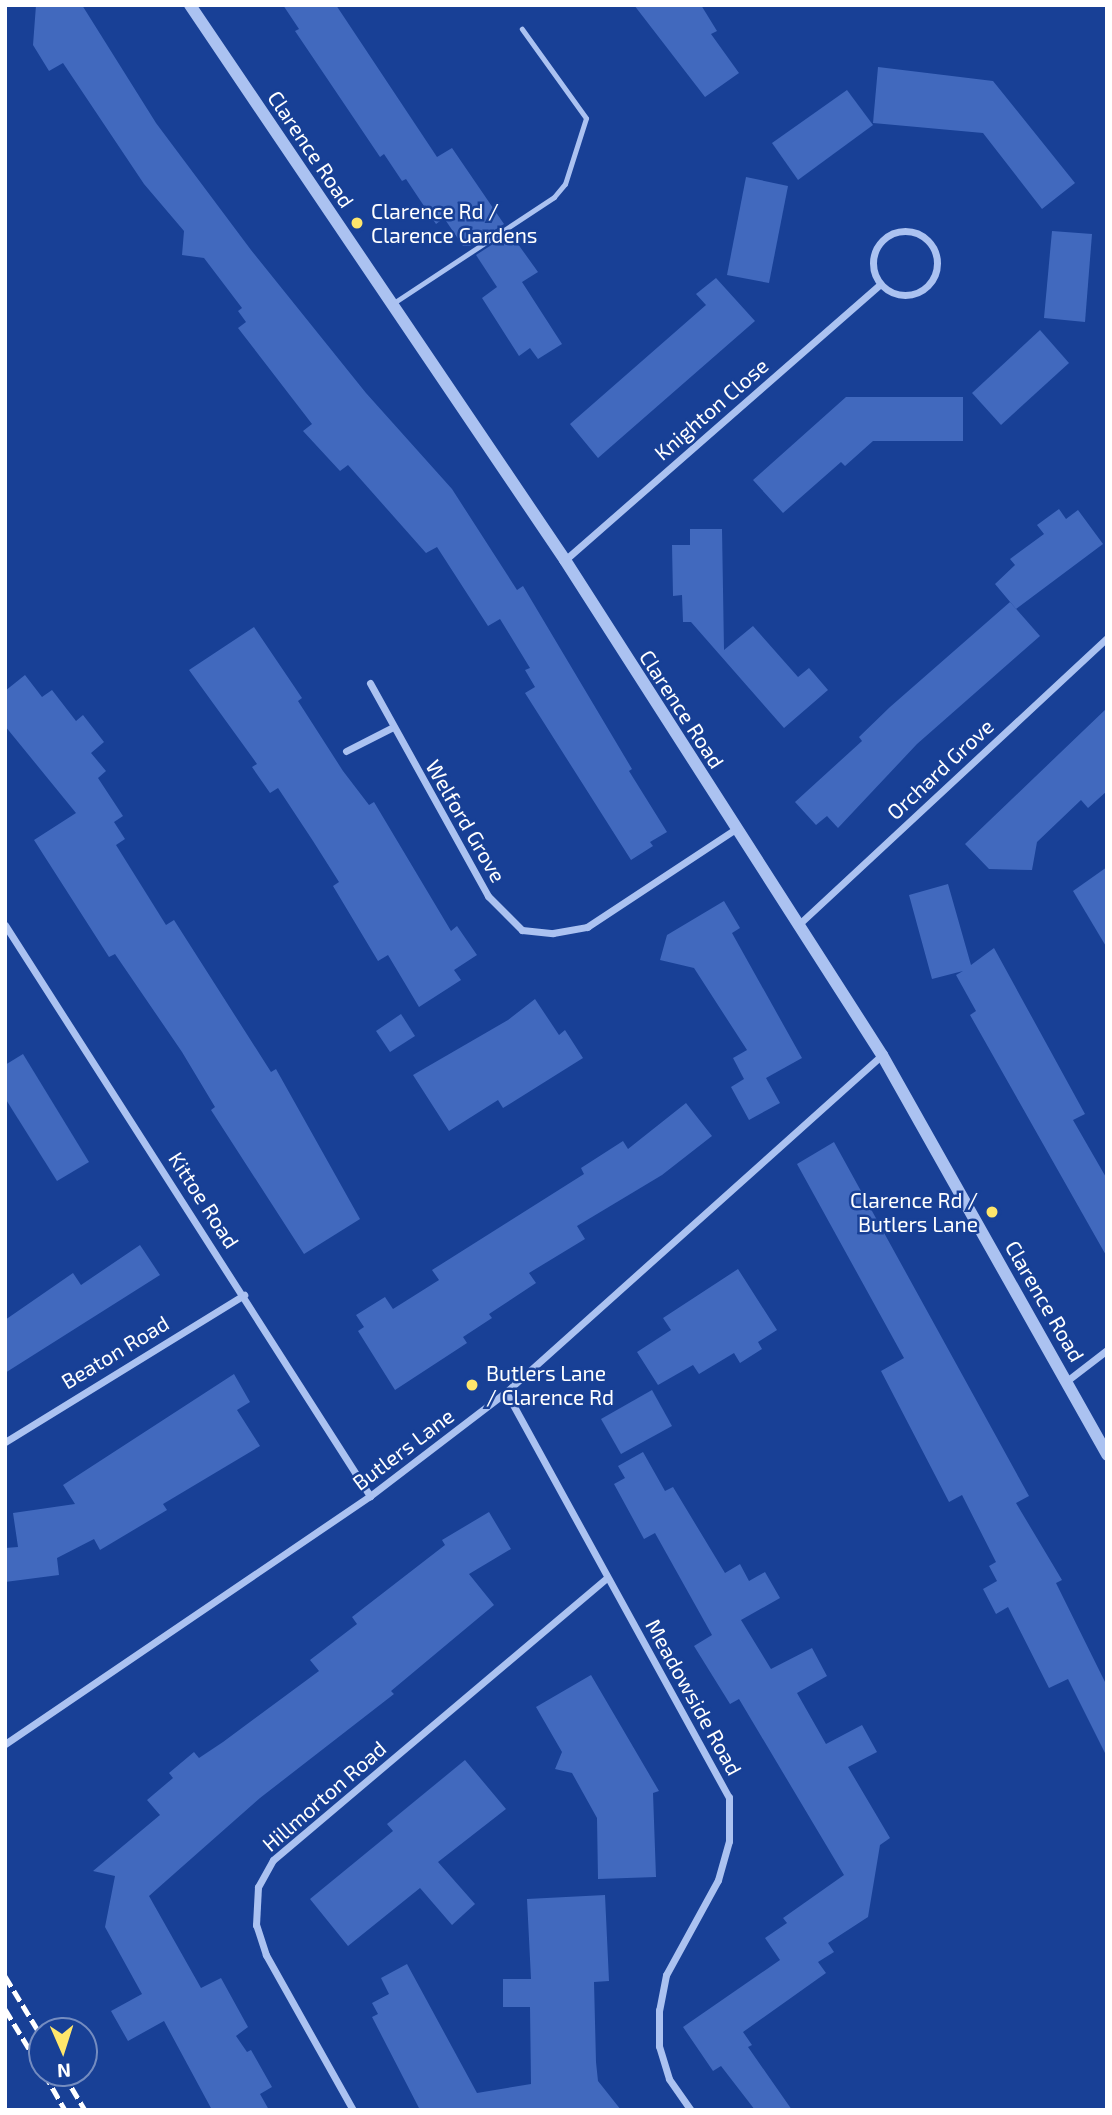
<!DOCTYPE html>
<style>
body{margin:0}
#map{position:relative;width:1112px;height:2115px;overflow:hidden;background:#184096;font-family:"Exo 2",sans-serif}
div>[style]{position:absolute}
.building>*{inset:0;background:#4169be}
.service>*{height:5px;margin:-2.5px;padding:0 2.5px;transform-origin:2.5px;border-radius:2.5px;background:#abc2f1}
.minor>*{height:7px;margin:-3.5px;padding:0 3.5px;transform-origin:3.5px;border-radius:3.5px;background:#abc2f1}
.minor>.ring{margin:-3.5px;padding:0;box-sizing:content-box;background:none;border:7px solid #abc2f1;border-radius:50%}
.tertiary>*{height:12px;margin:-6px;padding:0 6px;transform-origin:6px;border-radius:6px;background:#abc2f1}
.rail>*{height:5px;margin-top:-2.5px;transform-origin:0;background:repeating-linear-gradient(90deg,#fff 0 12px,transparent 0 17px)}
.dots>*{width:19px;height:19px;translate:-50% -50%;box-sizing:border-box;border:4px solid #184096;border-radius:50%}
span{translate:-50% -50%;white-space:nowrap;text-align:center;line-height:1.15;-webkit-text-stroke:5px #184096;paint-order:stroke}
.street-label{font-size:21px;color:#fff}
.poi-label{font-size:21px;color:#fff}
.left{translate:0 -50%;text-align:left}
.right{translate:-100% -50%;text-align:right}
.frame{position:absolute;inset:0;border:7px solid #fff;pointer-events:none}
.north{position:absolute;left:28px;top:2017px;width:70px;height:70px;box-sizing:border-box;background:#184096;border:2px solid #748cc0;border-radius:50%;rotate:177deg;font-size:19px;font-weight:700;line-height:28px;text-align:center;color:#fff}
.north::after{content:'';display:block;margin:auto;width:24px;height:32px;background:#ffe66b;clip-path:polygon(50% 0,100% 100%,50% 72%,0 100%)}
</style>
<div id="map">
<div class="building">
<i style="clip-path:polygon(36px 5px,82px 5px,156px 123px,251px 250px,366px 393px,452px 489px,517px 590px,523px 586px,632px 769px,629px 771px,667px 832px,650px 842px,653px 846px,631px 860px,525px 693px,535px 687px,525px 670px,530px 668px,500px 619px,488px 626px,437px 547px,426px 553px,348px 465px,340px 471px,303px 431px,312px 424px,238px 328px,246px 322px,238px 311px,242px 308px,204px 258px,182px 255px,184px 231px,144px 184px,63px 63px,49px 71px,33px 45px)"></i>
<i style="clip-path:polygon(283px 5px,336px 5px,437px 157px,452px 148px,504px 224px,470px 246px,463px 246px,444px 218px,436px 224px,406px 179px,402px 181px,384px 154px,380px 157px,295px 31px,299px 29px)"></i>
<i style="clip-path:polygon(634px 5px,701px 5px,717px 31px,711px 34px,739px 73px,705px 97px)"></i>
<i style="clip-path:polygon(878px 67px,993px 81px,1075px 183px,1042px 209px,983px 133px,873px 123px)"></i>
<i style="clip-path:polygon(847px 90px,873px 125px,798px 180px,772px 143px)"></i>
<i style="clip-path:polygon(746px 177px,788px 186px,769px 283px,727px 275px)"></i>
<i style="clip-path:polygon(1052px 231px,1092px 234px,1085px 322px,1044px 318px)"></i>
<i style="clip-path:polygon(510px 233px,538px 272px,522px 282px,562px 344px,538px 359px,530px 348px,519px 356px,482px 298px,497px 287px,476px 255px)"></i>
<i style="clip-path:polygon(716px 278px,755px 321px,598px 458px,570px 424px,706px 305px,696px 294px)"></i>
<i style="clip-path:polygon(1040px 330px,1069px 363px,1001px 425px,972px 393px)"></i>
<i style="clip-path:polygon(846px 397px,963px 397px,963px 441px,873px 441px,845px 466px,841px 462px,783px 513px,753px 480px)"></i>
<i style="clip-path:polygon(1059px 509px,1066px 519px,1078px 510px,1103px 544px,1016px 609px,995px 584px,1015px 565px,1010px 559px,1044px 534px,1037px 525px)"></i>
<i style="clip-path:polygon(690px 529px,722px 529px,724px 650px,753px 626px,798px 677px,809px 668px,828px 690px,784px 728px,691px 622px,683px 622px,682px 595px,673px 596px,672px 545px,690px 545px)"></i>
<i style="clip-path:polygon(1010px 602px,1040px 636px,917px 744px,838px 828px,827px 816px,816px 825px,795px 802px,862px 741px,859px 737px,890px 707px)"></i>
<i style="clip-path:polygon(254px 627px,302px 698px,298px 701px,343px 771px,369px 805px,374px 802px,451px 931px,457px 926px,477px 955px,454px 970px,461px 980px,419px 1007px,388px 955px,378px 961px,333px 886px,339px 882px,313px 841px,278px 788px,270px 793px,252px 767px,257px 764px,189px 670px)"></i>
<i style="clip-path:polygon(25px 675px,42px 697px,52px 690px,76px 721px,83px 715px,104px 742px,91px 753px,106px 771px,98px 778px,123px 816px,114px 822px,125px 839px,116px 845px,166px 925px,174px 920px,271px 1072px,276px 1069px,360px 1219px,304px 1254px,211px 1110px,215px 1107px,182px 1052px,115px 954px,109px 957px,34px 840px,76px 813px,5px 726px,5px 691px)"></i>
<i style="clip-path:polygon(1107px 708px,1107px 791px,1088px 808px,1081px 800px,1037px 842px,1032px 870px,989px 869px,965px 844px)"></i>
<i style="clip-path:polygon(1107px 867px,1107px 948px,1073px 891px)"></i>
<i style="clip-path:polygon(948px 884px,971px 965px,994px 948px,1085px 1114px,1073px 1120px,1107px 1179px,1107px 1257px,970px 1015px,976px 1011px,956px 975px,963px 971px,932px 979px,909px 895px)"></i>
<i style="clip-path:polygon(724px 901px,740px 928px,732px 933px,802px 1058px,766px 1078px,780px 1103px,749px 1120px,731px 1087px,744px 1079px,733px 1058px,747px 1050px,694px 968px,660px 960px,667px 935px)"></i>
<i style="clip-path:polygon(535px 999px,559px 1035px,565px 1030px,583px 1058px,503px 1108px,498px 1100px,449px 1131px,413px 1075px,508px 1020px)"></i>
<i style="clip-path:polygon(401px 1014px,415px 1036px,390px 1052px,376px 1031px)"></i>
<i style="clip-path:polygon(23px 1054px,89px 1162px,57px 1181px,5px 1098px,5px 1065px)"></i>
<i style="clip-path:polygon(686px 1103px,712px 1136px,662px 1175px,577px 1226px,585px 1239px,529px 1273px,536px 1283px,489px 1314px,492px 1318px,463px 1337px,467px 1343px,395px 1390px,358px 1331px,364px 1327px,356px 1315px,385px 1297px,393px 1309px,439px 1280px,432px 1270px,584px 1174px,581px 1168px,623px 1141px,628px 1149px)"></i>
<i style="clip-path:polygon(834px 1142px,1029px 1496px,1016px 1503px,1062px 1580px,1056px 1583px,1107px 1686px,1107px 1757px,1068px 1679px,1049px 1688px,1008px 1607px,996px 1614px,983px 1589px,997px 1581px,989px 1566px,996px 1562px,962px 1495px,949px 1502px,881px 1371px,904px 1358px,797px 1164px)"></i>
<i style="clip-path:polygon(140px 1245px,160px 1275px,5px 1373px,5px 1320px,73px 1273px,81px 1285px)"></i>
<i style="clip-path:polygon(738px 1269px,777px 1330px,758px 1342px,762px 1349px,740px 1363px,734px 1353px,699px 1374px,693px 1365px,658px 1385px,637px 1352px,671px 1330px,663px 1318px)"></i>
<i style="clip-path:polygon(234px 1374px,250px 1402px,237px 1410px,260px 1446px,163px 1504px,167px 1510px,100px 1550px,94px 1539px,57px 1558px,59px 1575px,5px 1582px,5px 1548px,18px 1547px,13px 1513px,75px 1504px,63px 1485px)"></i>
<i style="clip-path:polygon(652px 1390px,672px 1426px,621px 1454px,601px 1419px)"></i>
<i style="clip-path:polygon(643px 1452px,665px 1491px,673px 1487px,725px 1573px,740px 1564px,749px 1581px,765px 1572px,780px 1598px,741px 1620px,771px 1669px,812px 1648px,827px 1676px,797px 1693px,826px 1744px,862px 1725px,877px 1752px,848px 1767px,890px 1838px,880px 1845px,868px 1917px,828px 1943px,834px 1952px,818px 1962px,826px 1973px,743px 2032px,752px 2045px,748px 2047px,792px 2110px,755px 2110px,721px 2066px,713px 2071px,683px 2027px,780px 1960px,765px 1938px,787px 1923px,783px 1918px,844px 1875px,739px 1699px,730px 1704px,694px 1646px,712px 1635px,655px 1533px,644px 1539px,614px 1484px,625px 1478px,618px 1466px)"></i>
<i style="clip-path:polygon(489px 1512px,511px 1549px,469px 1574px,494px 1605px,391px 1691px,394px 1694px,260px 1798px,149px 1896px,201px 1988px,221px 1978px,248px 2027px,236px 2036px,247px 2052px,251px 2050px,272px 2087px,260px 2094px,269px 2110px,212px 2110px,164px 2021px,128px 2041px,111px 2011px,142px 1994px,105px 1927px,115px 1876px,93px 1871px,160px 1815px,147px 1800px,173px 1778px,169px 1773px,194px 1752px,199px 1758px,223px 1742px,319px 1671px,310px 1660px,357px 1624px,352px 1617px,445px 1545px,442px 1540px)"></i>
<i style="clip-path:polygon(591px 1675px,659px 1791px,653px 1793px,656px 1877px,598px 1879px,597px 1818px,572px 1773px,555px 1769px,562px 1752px,536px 1707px)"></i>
<i style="clip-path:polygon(465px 1760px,506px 1809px,438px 1862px,475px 1904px,452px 1925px,420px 1888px,348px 1946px,310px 1899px,393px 1831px,387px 1824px)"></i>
<i style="clip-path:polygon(605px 1895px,609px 1981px,594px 1982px,596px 2062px,598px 2081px,621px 2110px,420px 2110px,372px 2017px,378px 2014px,372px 2003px,389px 1994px,381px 1978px,407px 1964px,477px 2093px,531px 2084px,530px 2007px,503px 2007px,503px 1979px,531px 1979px,527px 1899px)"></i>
</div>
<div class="service">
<i style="left:392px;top:304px;width:194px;rotate:-33.4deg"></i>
<i style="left:554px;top:197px;width:17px;rotate:-50deg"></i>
<i style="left:565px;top:184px;width:69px;rotate:-72.3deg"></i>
<i style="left:586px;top:118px;width:110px;rotate:-125.7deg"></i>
</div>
<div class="minor">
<i class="ring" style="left:873px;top:231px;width:57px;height:57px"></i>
<i style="left:565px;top:560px;width:419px;rotate:-41.2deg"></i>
<i style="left:370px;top:683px;width:244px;rotate:61deg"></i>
<i style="left:488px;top:896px;width:48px;rotate:45deg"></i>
<i style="left:522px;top:930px;width:31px;rotate:6deg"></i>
<i style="left:553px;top:933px;width:35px;rotate:-10deg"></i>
<i style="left:587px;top:927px;width:180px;rotate:-33.4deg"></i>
<i style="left:346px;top:751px;width:51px;rotate:-27.1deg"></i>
<i style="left:5px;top:925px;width:678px;rotate:57.41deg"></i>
<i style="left:797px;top:926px;width:423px;rotate:-42.9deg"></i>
<i style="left:1068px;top:1380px;width:49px;rotate:-37.6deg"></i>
<i style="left:506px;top:1392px;width:462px;rotate:61.2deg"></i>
<i style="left:729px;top:1797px;width:44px;rotate:90deg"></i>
<i style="left:729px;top:1841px;width:41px;rotate:105.8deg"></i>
<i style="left:718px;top:1880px;width:108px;rotate:118.7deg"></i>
<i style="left:666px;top:1975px;width:36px;rotate:101deg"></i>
<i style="left:659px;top:2010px;width:36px;rotate:90deg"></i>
<i style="left:659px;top:2046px;width:34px;rotate:73deg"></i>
<i style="left:669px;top:2079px;width:38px;rotate:55deg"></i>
<i style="left:5px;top:1442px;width:281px;rotate:-31.6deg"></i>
<i style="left:5px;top:1744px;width:441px;rotate:-34.2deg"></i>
<i style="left:370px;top:1496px;width:171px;rotate:-37.4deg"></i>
<i style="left:506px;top:1392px;width:505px;rotate:-41.87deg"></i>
<i style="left:353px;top:2110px;width:178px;rotate:-119.3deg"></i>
<i style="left:266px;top:1955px;width:32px;rotate:-108deg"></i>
<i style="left:256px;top:1925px;width:38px;rotate:-87deg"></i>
<i style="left:258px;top:1887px;width:31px;rotate:-61deg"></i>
<i style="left:273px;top:1860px;width:437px;rotate:-40.2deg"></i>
</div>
<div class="tertiary">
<i style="left:190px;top:5px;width:670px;rotate:55.95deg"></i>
<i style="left:565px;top:560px;width:588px;rotate:57.36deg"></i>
<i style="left:882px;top:1055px;width:459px;rotate:60.6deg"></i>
</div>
<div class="rail">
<i style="left:5px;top:1976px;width:71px;rotate:58.8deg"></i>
<i style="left:5px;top:2009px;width:71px;rotate:58.8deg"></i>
<i style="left:44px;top:2073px;width:43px;rotate:60.4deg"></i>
<i style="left:63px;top:2073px;width:43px;rotate:59.3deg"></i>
</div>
<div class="dots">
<i style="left:357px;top:223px;background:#ffe66b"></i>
<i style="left:992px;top:1212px;background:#ffe66b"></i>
<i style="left:472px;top:1385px;background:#ffe66b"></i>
</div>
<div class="street-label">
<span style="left:311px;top:149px;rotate:56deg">Clarence Road</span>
<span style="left:711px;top:409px;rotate:-41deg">Knighton Close</span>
<span style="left:682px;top:709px;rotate:57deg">Clarence Road</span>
<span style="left:940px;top:769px;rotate:-43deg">Orchard Grove</span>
<span style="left:466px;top:821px;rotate:60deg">Welford Grove</span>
<span style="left:204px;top:1200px;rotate:57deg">Kittoe Road</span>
<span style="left:1045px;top:1301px;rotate:60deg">Clarence Road</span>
<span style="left:115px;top:1352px;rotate:-31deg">Beaton Road</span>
<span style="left:403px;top:1449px;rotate:-37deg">Butlers Lane</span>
<span style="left:694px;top:1697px;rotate:61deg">Meadowside Road</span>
<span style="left:324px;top:1796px;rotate:-41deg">Hillmorton Road</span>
</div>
<div class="poi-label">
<span class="left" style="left:371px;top:223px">Clarence Rd /<br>Clarence Gardens</span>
<span class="right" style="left:978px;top:1212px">Clarence Rd /<br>Butlers Lane</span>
<span class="left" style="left:486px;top:1385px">Butlers Lane<br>/ Clarence Rd</span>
</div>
<div class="frame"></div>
<div class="north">N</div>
</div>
